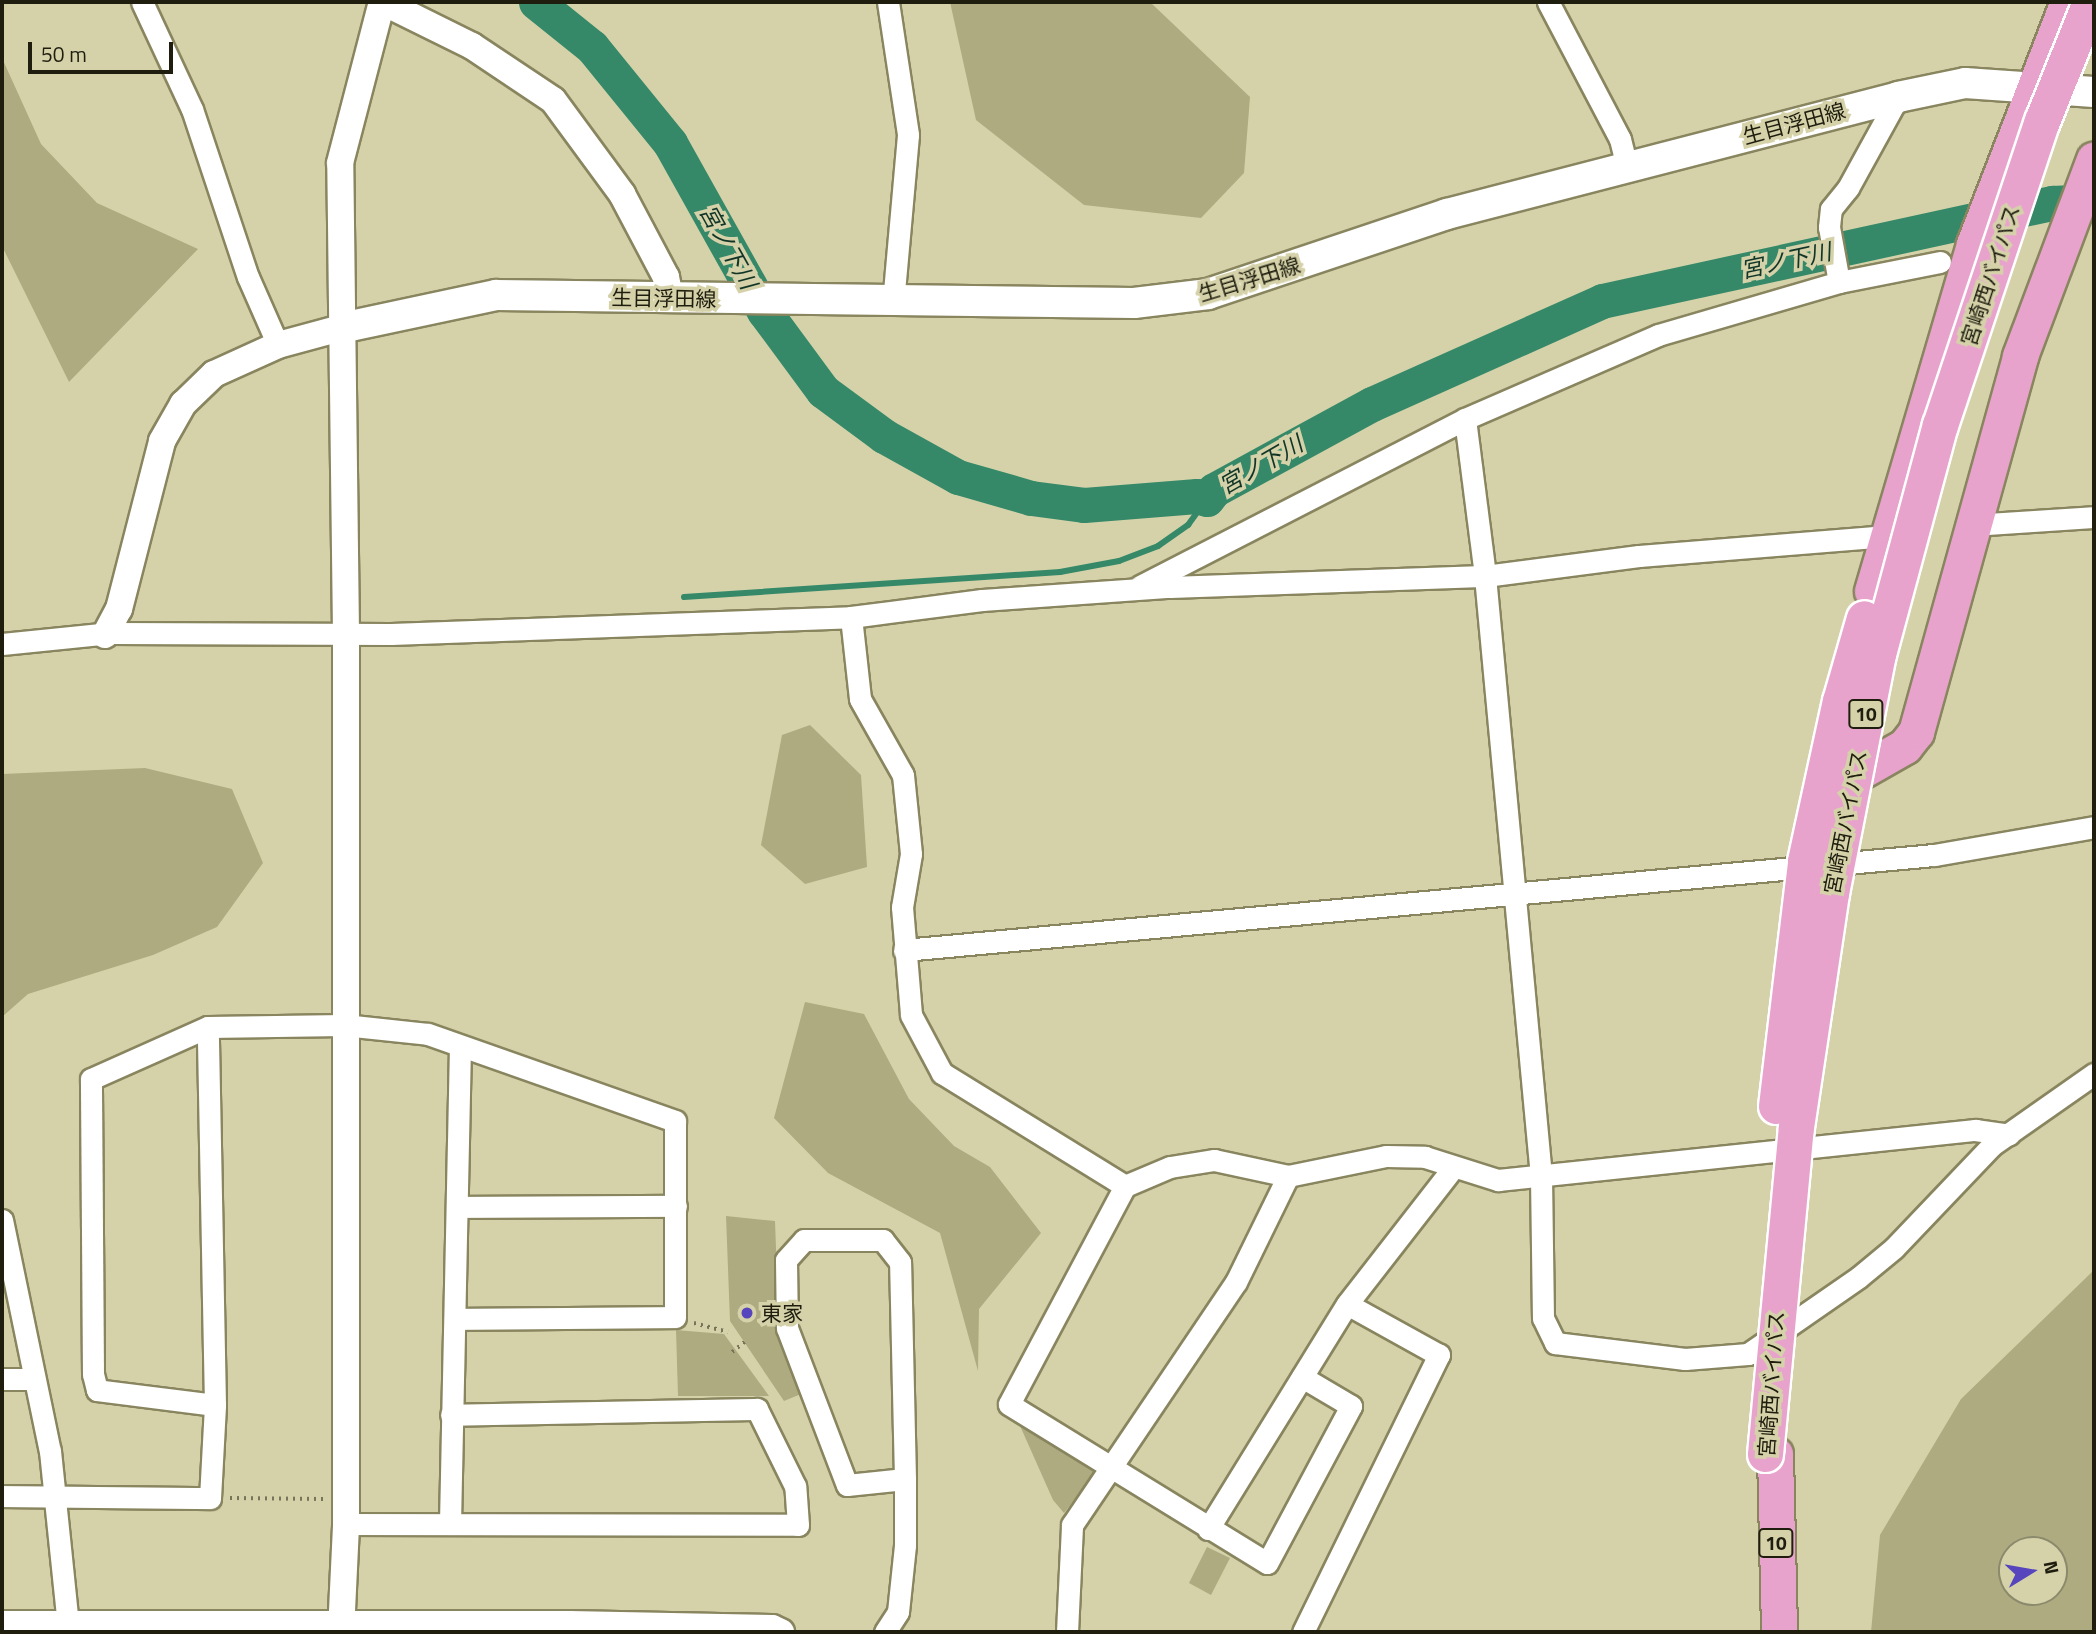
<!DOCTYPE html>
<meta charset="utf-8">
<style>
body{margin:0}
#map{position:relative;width:2096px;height:1634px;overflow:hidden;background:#d5d2aa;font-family:"Titillium Web","Noto Sans JP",sans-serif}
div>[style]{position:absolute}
.green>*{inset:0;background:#aeab80}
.stream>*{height:6px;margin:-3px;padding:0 3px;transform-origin:3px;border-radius:3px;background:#368968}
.river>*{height:35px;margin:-17.5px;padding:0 17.5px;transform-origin:17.5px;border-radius:17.5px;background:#368968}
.path>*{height:3.5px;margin-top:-1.75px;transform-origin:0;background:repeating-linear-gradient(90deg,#767459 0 2px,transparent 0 7px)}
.roads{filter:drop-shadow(2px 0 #88855f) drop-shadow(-2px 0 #88855f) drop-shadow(0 2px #88855f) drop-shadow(0 -2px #88855f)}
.minor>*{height:21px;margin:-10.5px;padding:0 10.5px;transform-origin:10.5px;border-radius:10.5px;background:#fff}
.tertiary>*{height:26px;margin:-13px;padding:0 13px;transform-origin:13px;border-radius:13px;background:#fff}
.secondary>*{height:30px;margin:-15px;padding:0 15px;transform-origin:15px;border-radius:15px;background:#fff}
.trunk>*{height:35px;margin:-17.5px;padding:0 17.5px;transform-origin:17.5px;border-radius:17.5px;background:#e8a3cc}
.bridges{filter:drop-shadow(2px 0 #fff) drop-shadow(-2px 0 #fff) drop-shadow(0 2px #fff) drop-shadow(0 -2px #fff)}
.trunk-bridge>*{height:35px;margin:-17.5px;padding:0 17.5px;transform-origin:17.5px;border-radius:17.5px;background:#e8a3cc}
.dots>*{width:19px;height:19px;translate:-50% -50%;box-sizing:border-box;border:4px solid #d5d2aa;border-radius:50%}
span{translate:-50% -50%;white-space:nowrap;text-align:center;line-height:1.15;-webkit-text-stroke:7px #d5d2aa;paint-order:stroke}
.shield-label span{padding:2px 5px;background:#d5d2aa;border:2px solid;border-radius:5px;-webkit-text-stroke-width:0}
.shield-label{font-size:19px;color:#1e1d0e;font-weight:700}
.street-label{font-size:21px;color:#1e1d0e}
.poi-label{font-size:21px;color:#1e1d0e}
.left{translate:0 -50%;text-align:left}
.water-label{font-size:23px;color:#113627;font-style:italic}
.frame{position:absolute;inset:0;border:4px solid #1e1d0e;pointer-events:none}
.north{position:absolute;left:1998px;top:1536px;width:70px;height:70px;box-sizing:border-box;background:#d5d2aa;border:2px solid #8c8a6c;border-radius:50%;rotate:79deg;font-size:19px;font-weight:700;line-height:28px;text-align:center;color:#1e1d0e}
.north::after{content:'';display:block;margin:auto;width:24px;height:32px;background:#5745bd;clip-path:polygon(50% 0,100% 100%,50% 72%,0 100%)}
.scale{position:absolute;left:28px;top:42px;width:145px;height:32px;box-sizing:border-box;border:4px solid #1e1d0e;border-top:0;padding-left:9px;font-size:21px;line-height:24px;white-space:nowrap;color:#1e1d0e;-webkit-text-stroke:5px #d5d2aa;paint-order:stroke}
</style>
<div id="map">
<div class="green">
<i style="clip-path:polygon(950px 2px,1150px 2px,1250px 97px,1244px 173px,1201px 218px,1084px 205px,976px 120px)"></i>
<i style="clip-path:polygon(2px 58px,41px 144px,97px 203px,198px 249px,69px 382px,2px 246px)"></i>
<i style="clip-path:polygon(810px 725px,861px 775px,867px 867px,805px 884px,761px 845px,782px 735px)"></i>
<i style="clip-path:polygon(145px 768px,232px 789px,263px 863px,217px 927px,153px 955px,28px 994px,2px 1017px,2px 774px)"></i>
<i style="clip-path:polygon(805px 1002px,864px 1014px,909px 1099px,954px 1146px,990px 1167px,1041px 1233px,979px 1309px,978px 1371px,940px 1233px,828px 1173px,774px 1118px)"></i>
<i style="clip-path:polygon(726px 1216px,775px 1221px,779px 1329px,801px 1394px,784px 1401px,730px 1321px)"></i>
<i style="clip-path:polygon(evenodd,2094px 1270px,2094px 1632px,1871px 1632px,1880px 1535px,1961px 1399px,2094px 1270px,2054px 1550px,2054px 1592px,2012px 1592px,2012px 1550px,2054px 1550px)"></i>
<i style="clip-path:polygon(676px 1330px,724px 1334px,769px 1396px,678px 1396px)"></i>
<i style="clip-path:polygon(1017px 1419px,1097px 1470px,1064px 1513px,1053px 1500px)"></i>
<i style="clip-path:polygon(1207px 1547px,1230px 1558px,1211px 1595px,1189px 1583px)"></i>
</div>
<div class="stream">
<i style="left:684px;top:597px;width:377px;rotate:-3.8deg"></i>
<i style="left:1060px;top:572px;width:60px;rotate:-10.6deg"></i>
<i style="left:1119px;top:561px;width:42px;rotate:-21deg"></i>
<i style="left:1158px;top:546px;width:37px;rotate:-35deg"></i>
<i style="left:1188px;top:525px;width:32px;rotate:-54deg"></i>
</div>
<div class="river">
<i style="left:536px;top:2px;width:72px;rotate:38.8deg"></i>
<i style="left:592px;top:47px;width:124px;rotate:50.9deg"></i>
<i style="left:670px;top:143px;width:193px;rotate:60.8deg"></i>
<i style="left:764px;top:311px;width:99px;rotate:53.6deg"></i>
<i style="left:823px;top:391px;width:76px;rotate:36.4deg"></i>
<i style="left:884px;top:436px;width:85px;rotate:29deg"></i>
<i style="left:958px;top:477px;width:76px;rotate:16deg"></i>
<i style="left:1031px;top:498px;width:53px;rotate:7.5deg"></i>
<i style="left:1084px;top:505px;width:113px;rotate:-4.6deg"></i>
<i style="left:1197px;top:496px;width:10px;rotate:17deg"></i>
<i style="left:1207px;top:499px;width:11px;rotate:-52deg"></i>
<i style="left:1214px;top:490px;width:180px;rotate:-28.6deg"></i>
<i style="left:1372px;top:404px;width:252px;rotate:-24.1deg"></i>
<i style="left:1602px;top:301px;width:461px;rotate:-12.3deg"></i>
<i style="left:2052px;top:203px;width:42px;rotate:-2.7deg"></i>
</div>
<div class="path">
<i style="left:694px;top:1323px;width:35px;rotate:15deg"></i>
<i style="left:732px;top:1352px;width:19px;rotate:-39deg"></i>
<i style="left:230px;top:1498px;width:94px;rotate:0.6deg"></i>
</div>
<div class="roads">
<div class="minor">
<i style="left:142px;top:2px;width:118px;rotate:65deg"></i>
<i style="left:192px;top:109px;width:177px;rotate:71.6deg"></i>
<i style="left:248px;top:277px;width:74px;rotate:66.2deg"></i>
<i style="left:888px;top:2px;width:134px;rotate:81.4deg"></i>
<i style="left:908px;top:135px;width:169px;rotate:95.1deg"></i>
<i style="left:1548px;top:2px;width:155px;rotate:62.3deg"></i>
<i style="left:1620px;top:139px;width:30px;rotate:76deg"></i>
<i style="left:1839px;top:282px;width:56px;rotate:-100.3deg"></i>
<i style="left:1829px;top:227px;width:18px;rotate:-84deg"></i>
<i style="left:1831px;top:209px;width:27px;rotate:-51deg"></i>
<i style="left:1848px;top:188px;width:104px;rotate:-61.2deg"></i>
<i style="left:1465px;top:419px;width:158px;rotate:82.7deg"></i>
<i style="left:1485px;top:576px;width:603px;rotate:84.67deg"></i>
<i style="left:1541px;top:1176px;width:142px;rotate:89.2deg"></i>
<i style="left:1543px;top:1318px;width:28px;rotate:64deg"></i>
<i style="left:1555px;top:1343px;width:131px;rotate:7deg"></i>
<i style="left:1685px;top:1359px;width:63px;rotate:-4.5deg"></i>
<i style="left:1748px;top:1354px;width:135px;rotate:-34.7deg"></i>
<i style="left:1859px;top:1277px;width:45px;rotate:-39.6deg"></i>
<i style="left:1894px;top:1248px;width:141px;rotate:-46.4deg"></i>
<i style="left:1991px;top:1146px;width:126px;rotate:-35deg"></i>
<i style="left:1971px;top:525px;width:123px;rotate:-3.7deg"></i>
<i style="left:1140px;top:586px;width:365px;rotate:-27.2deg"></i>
<i style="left:1465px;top:419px;width:210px;rotate:-23.5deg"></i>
<i style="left:1658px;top:335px;width:189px;rotate:-16.3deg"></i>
<i style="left:1839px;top:282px;width:103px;rotate:-11.2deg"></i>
<i style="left:851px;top:617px;width:82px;rotate:83.7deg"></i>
<i style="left:860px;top:699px;width:87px;rotate:60.5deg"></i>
<i style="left:903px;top:775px;width:79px;rotate:84.2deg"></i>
<i style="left:911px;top:854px;width:54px;rotate:99.6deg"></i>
<i style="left:902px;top:907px;width:108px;rotate:85.2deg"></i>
<i style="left:911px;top:1015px;width:66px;rotate:61.9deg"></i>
<i style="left:942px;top:1073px;width:215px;rotate:31.7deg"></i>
<i style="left:2px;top:644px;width:109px;rotate:-5.8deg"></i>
<i style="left:110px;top:633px;width:281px;rotate:0.2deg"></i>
<i style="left:391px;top:634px;width:460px;rotate:-2.1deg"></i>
<i style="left:851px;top:617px;width:132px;rotate:-7.4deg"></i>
<i style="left:982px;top:600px;width:188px;rotate:-4deg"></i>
<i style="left:1170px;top:587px;width:315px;rotate:-2deg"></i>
<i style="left:1485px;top:576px;width:155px;rotate:-7.4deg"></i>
<i style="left:1639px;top:556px;width:249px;rotate:-4.6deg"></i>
<i style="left:904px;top:950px;width:1034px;rotate:-5.27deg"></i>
<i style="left:1934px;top:855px;width:162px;rotate:-9.9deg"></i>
<i style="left:457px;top:1207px;width:219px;rotate:-0.3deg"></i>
<i style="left:2px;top:1220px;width:236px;rotate:78.3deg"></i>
<i style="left:50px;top:1451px;width:175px;rotate:84.1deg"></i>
<i style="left:1302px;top:1377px;width:57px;rotate:30.6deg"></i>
<i style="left:1351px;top:1406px;width:178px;rotate:118.1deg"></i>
<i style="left:1267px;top:1563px;width:303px;rotate:-148.4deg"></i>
<i style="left:1009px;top:1404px;width:247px;rotate:-62deg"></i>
<i style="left:1125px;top:1186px;width:49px;rotate:-22.9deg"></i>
<i style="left:1170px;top:1167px;width:45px;rotate:-9deg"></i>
<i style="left:1214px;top:1160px;width:76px;rotate:12.2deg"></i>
<i style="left:1288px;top:1176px;width:100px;rotate:-11.5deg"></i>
<i style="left:1386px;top:1156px;width:39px;rotate:1deg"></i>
<i style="left:1425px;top:1157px;width:77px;rotate:17.5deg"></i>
<i style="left:1498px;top:1180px;width:480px;rotate:-6deg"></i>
<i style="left:1975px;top:1130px;width:34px;rotate:8deg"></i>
<i style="left:2px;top:1379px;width:32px"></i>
<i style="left:215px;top:1405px;width:119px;rotate:-172.8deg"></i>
<i style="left:97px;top:1390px;width:16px;rotate:-104deg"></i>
<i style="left:93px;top:1374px;width:295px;rotate:-90.4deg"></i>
<i style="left:91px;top:1079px;width:128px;rotate:-24deg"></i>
<i style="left:208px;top:1027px;width:136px;rotate:-0.8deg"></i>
<i style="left:344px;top:1025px;width:84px;rotate:6.1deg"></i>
<i style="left:428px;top:1034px;width:262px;rotate:19.4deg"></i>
<i style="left:675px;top:1121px;width:196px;rotate:90deg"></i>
<i style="left:675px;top:1317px;width:219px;rotate:179.5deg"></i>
<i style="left:2px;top:1496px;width:208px;rotate:0.6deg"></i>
<i style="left:210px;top:1498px;width:93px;rotate:-86.9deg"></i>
<i style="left:215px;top:1405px;width:378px;rotate:-91.1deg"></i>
<i style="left:450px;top:1523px;width:475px;rotate:-88.8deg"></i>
<i style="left:346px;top:1524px;width:452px;rotate:0.1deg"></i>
<i style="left:798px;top:1525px;width:39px;rotate:-94deg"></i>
<i style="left:795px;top:1486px;width:86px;rotate:-116.3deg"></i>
<i style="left:757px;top:1409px;width:306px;rotate:178.9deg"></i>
<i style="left:1208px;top:1529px;width:264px;rotate:-58.3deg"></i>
<i style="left:1347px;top:1304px;width:171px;rotate:-52.1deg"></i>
<i style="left:885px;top:1632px;width:24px;rotate:-57deg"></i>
<i style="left:898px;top:1612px;width:67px;rotate:-84deg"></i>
<i style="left:905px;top:1545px;width:66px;rotate:-90deg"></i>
<i style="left:905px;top:1479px;width:217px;rotate:-91.3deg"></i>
<i style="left:900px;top:1262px;width:28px;rotate:-128deg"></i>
<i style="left:883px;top:1240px;width:79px;rotate:180deg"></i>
<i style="left:804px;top:1240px;width:27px;rotate:132deg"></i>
<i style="left:786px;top:1260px;width:68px;rotate:89.2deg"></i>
<i style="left:787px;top:1328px;width:168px;rotate:69.1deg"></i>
<i style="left:847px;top:1485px;width:58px;rotate:-5.9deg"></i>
<i style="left:1067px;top:1632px;width:107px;rotate:-87.3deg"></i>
<i style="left:1072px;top:1525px;width:293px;rotate:-56deg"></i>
<i style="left:1236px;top:1282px;width:118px;rotate:-63.9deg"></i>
<i style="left:1303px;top:1632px;width:309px;rotate:-63.9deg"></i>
<i style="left:1439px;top:1355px;width:105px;rotate:-151deg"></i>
</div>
<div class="tertiary">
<i style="left:383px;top:2px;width:99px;rotate:26.3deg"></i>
<i style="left:472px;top:46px;width:97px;rotate:33.7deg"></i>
<i style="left:553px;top:100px;width:117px;rotate:53.7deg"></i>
<i style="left:622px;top:194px;width:94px;rotate:62.1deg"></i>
<i style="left:666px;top:277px;width:20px;rotate:79deg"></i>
<i style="left:105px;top:635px;width:30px;rotate:-62deg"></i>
<i style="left:119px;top:609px;width:173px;rotate:-75.6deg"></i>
<i style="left:162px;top:441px;width:43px;rotate:-60.4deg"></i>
<i style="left:183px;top:404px;width:43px;rotate:-44.1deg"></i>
<i style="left:214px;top:374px;width:70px;rotate:-24.4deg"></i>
<i style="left:278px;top:345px;width:65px;rotate:-15.1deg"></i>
<i style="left:2px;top:1624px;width:567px"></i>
<i style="left:569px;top:1624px;width:203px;rotate:1.1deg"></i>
<i style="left:772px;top:1628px;width:10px;rotate:24deg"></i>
<i style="left:341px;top:1632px;width:108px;rotate:-87.3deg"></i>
<i style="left:346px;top:1524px;width:891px;rotate:-90deg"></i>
<i style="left:346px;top:633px;width:470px;rotate:-90.7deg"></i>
<i style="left:340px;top:163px;width:166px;rotate:-75.4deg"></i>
</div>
<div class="secondary">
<i style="left:341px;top:328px;width:158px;rotate:-12deg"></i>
<i style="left:496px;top:295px;width:638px;rotate:0.72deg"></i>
<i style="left:1134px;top:303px;width:75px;rotate:-6.9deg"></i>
<i style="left:1208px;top:294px;width:252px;rotate:-18.5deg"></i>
<i style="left:1447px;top:214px;width:466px;rotate:-14.5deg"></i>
<i style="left:1898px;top:97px;width:68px;rotate:-11.8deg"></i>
<i style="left:1965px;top:83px;width:129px;rotate:4deg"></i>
</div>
<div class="trunk">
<i style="left:1872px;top:591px;width:362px;rotate:-73.6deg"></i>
<i style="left:1974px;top:244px;width:260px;rotate:-68.8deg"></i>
<i style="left:1863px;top:770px;width:48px;rotate:-29.7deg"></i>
<i style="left:1905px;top:746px;width:18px;rotate:-52deg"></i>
<i style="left:1916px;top:732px;width:390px;rotate:-74.5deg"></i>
<i style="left:2020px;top:356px;width:210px;rotate:-69.4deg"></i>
<i style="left:1775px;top:1454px;width:178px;rotate:88.7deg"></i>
</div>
</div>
<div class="bridges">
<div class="trunk-bridge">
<i style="left:1776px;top:1106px;width:247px;rotate:-83.2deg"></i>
<i style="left:1805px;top:861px;width:164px;rotate:-77.7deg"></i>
<i style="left:1840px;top:701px;width:86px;rotate:-73.9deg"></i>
<i style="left:1765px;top:1454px;width:328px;rotate:-84.6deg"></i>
<i style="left:1796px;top:1127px;width:237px;rotate:-81.5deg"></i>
<i style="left:1831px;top:893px;width:244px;rotate:-78.9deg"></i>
<i style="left:1878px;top:654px;width:237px;rotate:-74.9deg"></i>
<i style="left:1940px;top:425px;width:321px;rotate:-71.5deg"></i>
<i style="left:2042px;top:121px;width:128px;rotate:-68deg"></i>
</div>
</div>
<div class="dots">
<i style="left:747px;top:1313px;background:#5745bd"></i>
</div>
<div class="shield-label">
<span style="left:1866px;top:714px">10</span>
<span style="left:1776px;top:1543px">10</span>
</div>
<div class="street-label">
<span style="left:1794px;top:123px;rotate:-15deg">生目浮田線</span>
<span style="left:1990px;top:275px;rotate:-72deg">宮崎西バイパス</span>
<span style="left:1249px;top:279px;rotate:-17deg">生目浮田線</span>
<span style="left:664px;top:298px;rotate:1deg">生目浮田線</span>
<span style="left:1845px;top:822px;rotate:-79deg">宮崎西バイパス</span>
<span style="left:1771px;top:1384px;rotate:-86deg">宮崎西バイパス</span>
</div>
<div class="poi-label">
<span class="left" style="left:761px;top:1313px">東家</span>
</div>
<div class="water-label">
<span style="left:728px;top:247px;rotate:61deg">宮ノ下川</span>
<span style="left:1786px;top:261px;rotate:-12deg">宮ノ下川</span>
<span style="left:1261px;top:465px;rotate:-30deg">宮ノ下川</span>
</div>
<div class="frame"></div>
<div class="north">N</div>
<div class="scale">50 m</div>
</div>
